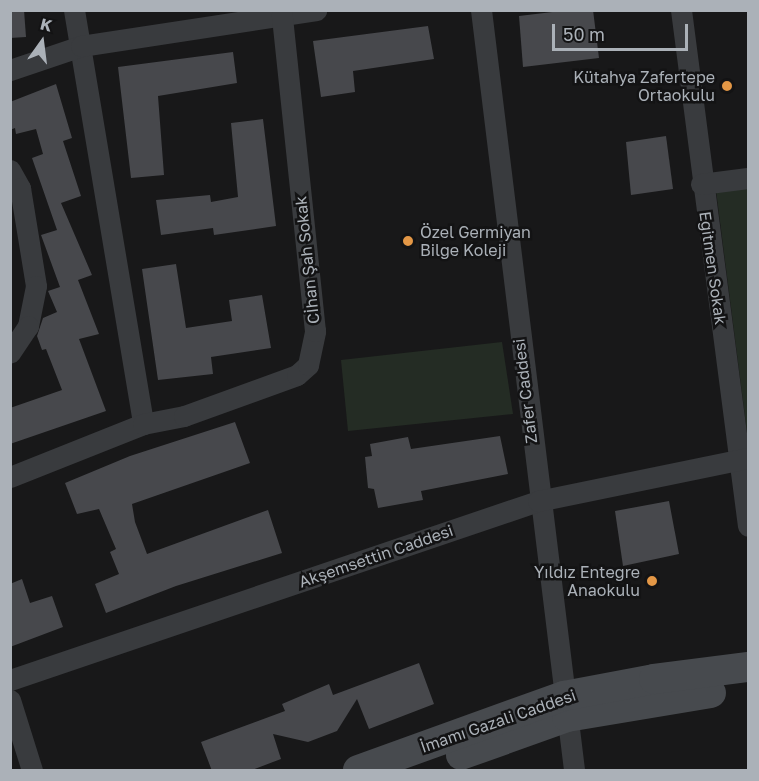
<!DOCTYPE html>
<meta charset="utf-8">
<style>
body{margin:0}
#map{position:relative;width:759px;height:781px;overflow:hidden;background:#181819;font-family:"Golos Text",sans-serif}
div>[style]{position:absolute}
.green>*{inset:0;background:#242c24}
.building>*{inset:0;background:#47484c}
.street>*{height:21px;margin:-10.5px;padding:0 10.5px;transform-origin:10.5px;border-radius:10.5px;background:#393b3e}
.secondary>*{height:30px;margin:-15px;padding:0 15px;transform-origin:15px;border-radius:15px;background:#474a4e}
.dots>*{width:16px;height:16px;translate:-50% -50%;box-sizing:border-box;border:3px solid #131314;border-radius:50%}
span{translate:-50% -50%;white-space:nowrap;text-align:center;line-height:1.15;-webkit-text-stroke:5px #131314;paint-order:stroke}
.poi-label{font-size:16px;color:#abb1b8}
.right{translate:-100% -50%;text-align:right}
.left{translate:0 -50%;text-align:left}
.street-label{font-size:16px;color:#abb1b8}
.frame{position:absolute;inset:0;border:12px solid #abb1b8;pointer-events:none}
.north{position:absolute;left:12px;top:12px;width:60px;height:60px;-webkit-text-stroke:4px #131314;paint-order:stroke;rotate:14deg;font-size:16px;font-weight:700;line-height:24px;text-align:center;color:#abb1b8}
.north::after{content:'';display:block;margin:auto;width:21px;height:27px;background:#abb1b8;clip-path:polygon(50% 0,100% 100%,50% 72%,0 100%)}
.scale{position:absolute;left:552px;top:24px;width:136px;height:27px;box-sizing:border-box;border:3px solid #abb1b8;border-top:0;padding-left:8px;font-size:18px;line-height:21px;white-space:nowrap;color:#abb1b8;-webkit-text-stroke:4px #131314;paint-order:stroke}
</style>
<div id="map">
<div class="green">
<i style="clip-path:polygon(748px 186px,748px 440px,716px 190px)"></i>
<i style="clip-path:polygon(502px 342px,513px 414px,348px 431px,341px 360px)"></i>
</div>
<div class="building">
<i style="clip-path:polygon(10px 10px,24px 10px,26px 37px,10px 38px)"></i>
<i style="clip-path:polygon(569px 10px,593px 10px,599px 58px,523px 67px,519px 16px)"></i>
<i style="clip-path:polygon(428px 26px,434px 59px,353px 71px,355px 92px,321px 97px,313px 41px)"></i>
<i style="clip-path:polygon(233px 52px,237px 83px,158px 96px,164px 175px,131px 178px,118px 67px)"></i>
<i style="clip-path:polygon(56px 84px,72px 138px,63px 141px,81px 196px,61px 203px,92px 275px,78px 280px,99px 334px,79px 339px,106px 411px,10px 444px,10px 408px,62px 390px,46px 349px,42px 350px,37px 336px,43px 318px,57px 312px,48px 291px,60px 287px,41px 235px,57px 230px,32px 158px,43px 154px,36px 129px,16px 134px,15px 128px,10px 130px,10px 102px)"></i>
<i style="clip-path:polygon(263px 119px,276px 226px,214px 235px,213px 228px,161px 235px,156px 200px,210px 195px,211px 202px,238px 197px,231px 123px)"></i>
<i style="clip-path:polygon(666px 136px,673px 189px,631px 195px,626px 142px)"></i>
<i style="clip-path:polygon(176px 264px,186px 328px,232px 321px,229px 300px,262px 295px,271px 348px,211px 357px,213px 374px,158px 380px,142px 269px)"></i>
<i style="clip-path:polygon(235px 422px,250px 463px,132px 504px,135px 522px,147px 554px,268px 510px,282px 553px,176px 586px,106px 613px,95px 584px,119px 574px,110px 552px,116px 549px,99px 509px,77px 514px,65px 483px,130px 456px)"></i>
<i style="clip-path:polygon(500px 436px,508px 474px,421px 491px,423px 500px,378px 508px,374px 489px,368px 488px,365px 457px,372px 456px,370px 444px,408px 437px,411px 449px)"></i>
<i style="clip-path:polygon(669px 501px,679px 554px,623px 566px,615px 511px)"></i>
<i style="clip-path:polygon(22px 579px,30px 603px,52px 596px,63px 627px,10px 647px,10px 584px)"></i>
<i style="clip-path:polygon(419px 663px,434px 704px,369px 729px,357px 699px,337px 731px,308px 742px,273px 734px,281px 759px,249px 771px,212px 771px,201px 742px,285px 711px,282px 704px,329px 684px,333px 695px)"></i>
</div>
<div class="street">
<i style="left:74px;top:10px;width:420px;rotate:80.5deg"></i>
<i style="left:481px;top:10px;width:766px;rotate:83.02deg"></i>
<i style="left:681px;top:10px;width:520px;rotate:82.6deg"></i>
<i style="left:10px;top:70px;width:75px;rotate:-18.7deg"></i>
<i style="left:81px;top:46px;width:238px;rotate:-8.7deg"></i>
<i style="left:10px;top:170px;width:21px;rotate:61deg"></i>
<i style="left:20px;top:188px;width:99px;rotate:80.7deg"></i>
<i style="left:36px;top:286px;width:41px;rotate:101.3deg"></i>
<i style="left:28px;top:326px;width:32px;rotate:124deg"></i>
<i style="left:701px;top:184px;width:47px;rotate:-7.3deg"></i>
<i style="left:10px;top:477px;width:143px;rotate:-21.7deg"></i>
<i style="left:143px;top:424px;width:42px;rotate:-11deg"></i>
<i style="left:184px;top:416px;width:120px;rotate:-19.9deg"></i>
<i style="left:297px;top:375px;width:15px;rotate:-42deg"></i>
<i style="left:308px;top:365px;width:35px;rotate:-78deg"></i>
<i style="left:315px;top:331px;width:318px;rotate:-96deg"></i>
<i style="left:10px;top:680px;width:558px;rotate:-18.73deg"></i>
<i style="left:538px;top:501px;width:214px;rotate:-11.6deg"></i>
<i style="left:10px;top:700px;width:73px;rotate:72.6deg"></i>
</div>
<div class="secondary">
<i style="left:461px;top:755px;width:113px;rotate:-19.7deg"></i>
<i style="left:567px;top:717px;width:146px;rotate:-9.5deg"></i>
<i style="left:358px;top:770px;width:219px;rotate:-19.8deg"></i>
<i style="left:564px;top:696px;width:92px;rotate:-10.7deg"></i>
<i style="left:654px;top:679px;width:95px;rotate:-7.3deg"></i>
</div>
<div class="dots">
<i style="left:727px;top:86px;background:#e39746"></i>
<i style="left:408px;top:241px;background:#e39746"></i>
<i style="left:652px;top:581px;background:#e39746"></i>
</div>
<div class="poi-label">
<span class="right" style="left:715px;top:86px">Kütahya Zafertepe<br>Ortaokulu</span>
<span class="left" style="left:420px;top:241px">Özel Germiyan<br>Bilge Koleji</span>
<span class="right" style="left:640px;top:581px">Yıldız Entegre<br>Anaokulu</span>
</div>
<div class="street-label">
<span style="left:307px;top:260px;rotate:-96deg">Cİhan Şah Sokak</span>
<span style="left:713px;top:268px;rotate:82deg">Eğitmen Sokak</span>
<span style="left:525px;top:391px;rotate:-97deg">Zafer Caddesi</span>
<span style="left:376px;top:556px;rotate:-19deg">Akşemsettin Caddesi</span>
<span style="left:498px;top:721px;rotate:-19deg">İmamı Gazali Caddesi</span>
</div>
<div class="frame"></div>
<div class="north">K</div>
<div class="scale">50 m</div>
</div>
